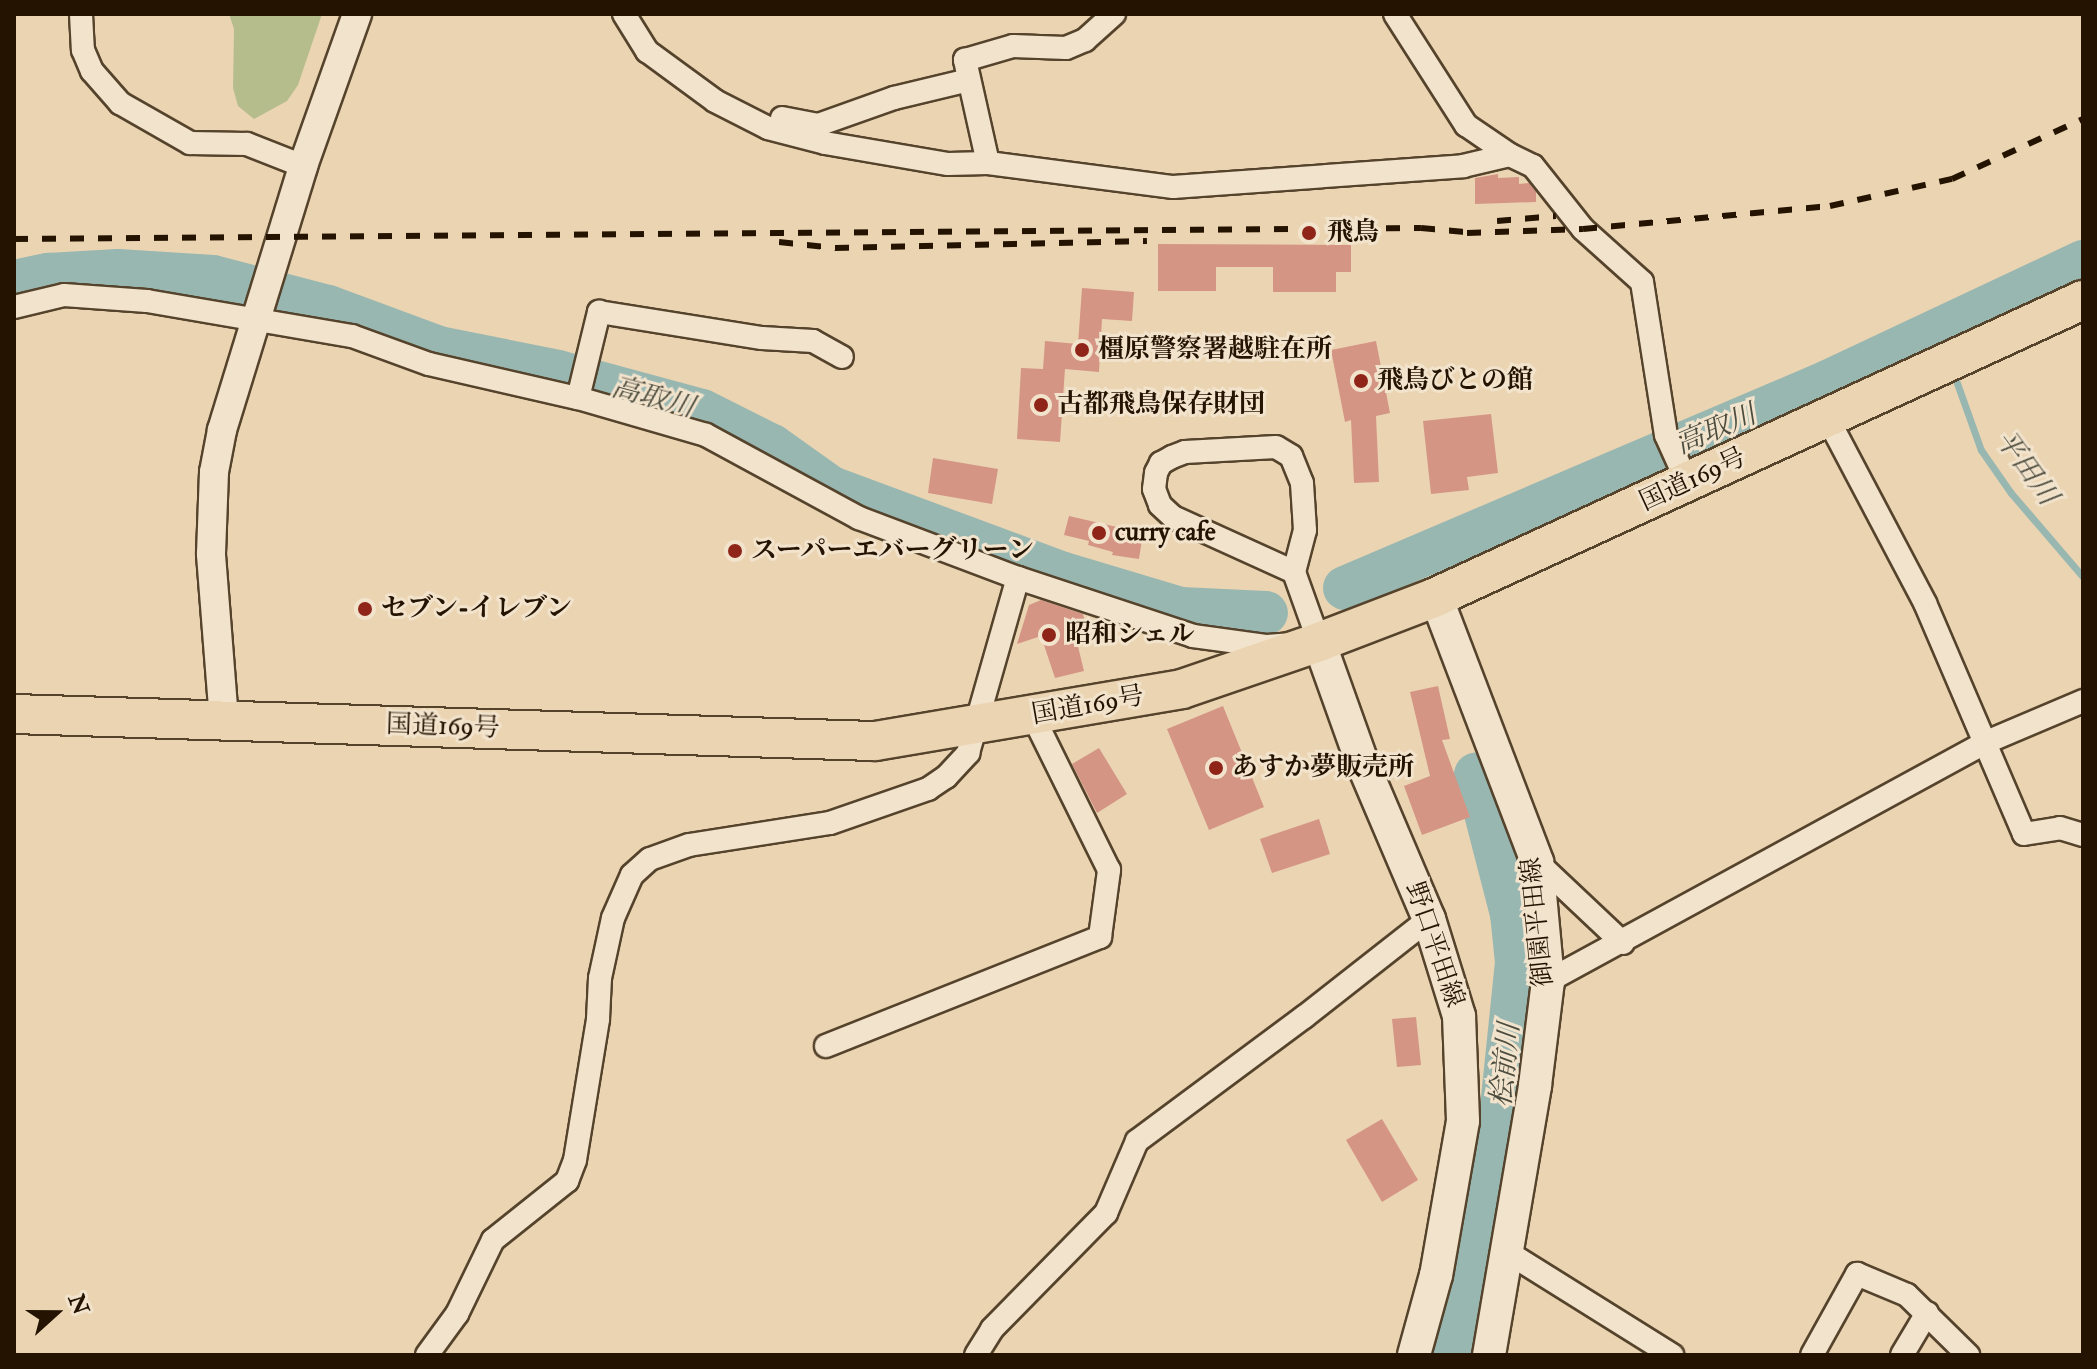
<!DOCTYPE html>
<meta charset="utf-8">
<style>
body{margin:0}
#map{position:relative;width:2097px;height:1369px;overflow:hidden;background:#ebd4b2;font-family:"IM FELL Double Pica","Noto Serif JP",serif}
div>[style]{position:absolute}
.green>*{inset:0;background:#b6bd8d}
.stream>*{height:7px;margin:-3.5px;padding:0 3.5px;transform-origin:3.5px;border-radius:3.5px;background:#99b7b1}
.river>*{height:44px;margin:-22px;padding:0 22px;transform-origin:22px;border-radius:22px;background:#99b7b1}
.building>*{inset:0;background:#d59585}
.roads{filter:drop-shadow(2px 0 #55432c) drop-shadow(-2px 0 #55432c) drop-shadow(0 2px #55432c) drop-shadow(0 -2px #55432c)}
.minor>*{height:22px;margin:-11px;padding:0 11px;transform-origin:11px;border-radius:11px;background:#f2e3cd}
.tertiary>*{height:28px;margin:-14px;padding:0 14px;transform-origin:14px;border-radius:14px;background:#f2e3cd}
.secondary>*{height:32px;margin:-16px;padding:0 16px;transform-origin:16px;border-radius:16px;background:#f2e3cd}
.trunk>*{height:38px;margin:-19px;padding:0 19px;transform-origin:19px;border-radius:19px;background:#ebd4b2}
.rail>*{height:6px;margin-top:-3px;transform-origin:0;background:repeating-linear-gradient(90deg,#231300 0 14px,transparent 0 28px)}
.dots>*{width:22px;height:22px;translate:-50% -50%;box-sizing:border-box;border:4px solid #f2e3cd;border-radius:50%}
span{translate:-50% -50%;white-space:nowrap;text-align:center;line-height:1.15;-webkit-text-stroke:6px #f2e3cd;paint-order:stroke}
.poi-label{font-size:26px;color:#231300;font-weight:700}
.left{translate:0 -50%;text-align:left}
.street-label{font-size:26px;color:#231300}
.water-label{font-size:28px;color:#4c4c3e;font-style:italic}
.frame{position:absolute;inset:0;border:16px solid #231300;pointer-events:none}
.north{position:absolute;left:16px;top:1273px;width:80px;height:80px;-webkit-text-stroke:6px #f2e3cd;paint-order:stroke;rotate:69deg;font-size:22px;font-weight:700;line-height:32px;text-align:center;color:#231300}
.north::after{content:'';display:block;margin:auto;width:28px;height:36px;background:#231300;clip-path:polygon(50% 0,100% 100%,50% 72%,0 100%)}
</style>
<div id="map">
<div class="green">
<i style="clip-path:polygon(229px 14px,322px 14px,298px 85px,287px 101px,254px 119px,238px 106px,233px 88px,234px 29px)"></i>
</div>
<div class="stream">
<i style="left:1937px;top:329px;width:21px;rotate:71deg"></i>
<i style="left:1953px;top:372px;width:83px;rotate:70.3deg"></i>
<i style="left:1981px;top:450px;width:52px;rotate:55.1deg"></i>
<i style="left:2011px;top:493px;width:111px;rotate:49.4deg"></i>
</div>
<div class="river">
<i style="left:14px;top:282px;width:35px;rotate:-12deg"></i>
<i style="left:48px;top:275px;width:70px;rotate:-3.3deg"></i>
<i style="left:118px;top:271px;width:95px;rotate:3.6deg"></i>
<i style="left:213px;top:277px;width:119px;rotate:14.6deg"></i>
<i style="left:328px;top:307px;width:118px;rotate:20.3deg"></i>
<i style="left:439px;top:348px;width:121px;rotate:11.4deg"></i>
<i style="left:558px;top:372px;width:149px;rotate:15.2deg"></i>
<i style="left:702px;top:411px;width:78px;rotate:26.6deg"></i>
<i style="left:772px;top:446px;width:72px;rotate:35.4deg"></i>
<i style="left:831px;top:488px;width:248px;rotate:20.3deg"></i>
<i style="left:1064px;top:574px;width:122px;rotate:16.7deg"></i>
<i style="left:1181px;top:609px;width:85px;rotate:2.7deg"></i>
<i style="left:1345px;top:588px;width:525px;rotate:-23.1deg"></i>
<i style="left:1828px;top:382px;width:282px;rotate:-25.2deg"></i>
<i style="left:1452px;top:1355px;width:156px;rotate:-77deg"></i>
<i style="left:1487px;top:1203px;width:77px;rotate:-80.3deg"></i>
<i style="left:1500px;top:1127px;width:166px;rotate:-84.1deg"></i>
<i style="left:1517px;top:962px;width:48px;rotate:-95.9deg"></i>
<i style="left:1512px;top:914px;width:144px;rotate:-104.5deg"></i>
</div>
<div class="building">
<i style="clip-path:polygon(1498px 174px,1498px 178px,1519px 177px,1519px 184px,1529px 183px,1536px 192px,1536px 202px,1475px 204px,1475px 178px)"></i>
<i style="clip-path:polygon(1158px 244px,1351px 245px,1351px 272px,1336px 272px,1336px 292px,1273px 292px,1273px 267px,1216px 267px,1216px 291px,1158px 291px)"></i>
<i style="clip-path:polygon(1082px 288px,1134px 292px,1132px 321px,1102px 319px,1099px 372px,1065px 369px,1060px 442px,1017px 439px,1021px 368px,1043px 369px,1045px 341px,1078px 344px)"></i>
<i style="clip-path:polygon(1376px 341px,1390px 413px,1376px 416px,1379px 482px,1354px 483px,1351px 420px,1345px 422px,1331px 350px)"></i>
<i style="clip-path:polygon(1491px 414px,1498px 473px,1467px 477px,1469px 490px,1431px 494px,1423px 421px)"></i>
<i style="clip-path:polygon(933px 458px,998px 469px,992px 504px,928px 493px)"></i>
<i style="clip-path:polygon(1069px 516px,1143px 533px,1139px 559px,1112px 555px,1113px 552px,1088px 545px,1089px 541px,1064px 535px)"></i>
<i style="clip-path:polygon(1041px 600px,1083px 614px,1086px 626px,1074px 630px,1084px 671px,1055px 678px,1041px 636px,1017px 644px,1029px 605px)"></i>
<i style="clip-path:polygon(1438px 686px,1450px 739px,1442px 740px,1470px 817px,1422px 835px,1404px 786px,1430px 776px,1410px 692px)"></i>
<i style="clip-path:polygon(1223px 706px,1264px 807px,1209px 830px,1167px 729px)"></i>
<i style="clip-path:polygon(1099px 748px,1127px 794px,1097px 813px,1072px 764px)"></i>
<i style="clip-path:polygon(1319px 819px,1330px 854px,1272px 873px,1260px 839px)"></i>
<i style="clip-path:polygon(1416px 1017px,1421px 1065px,1397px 1067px,1392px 1019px)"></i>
<i style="clip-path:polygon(1382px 1119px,1418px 1180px,1382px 1202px,1346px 1140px)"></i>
</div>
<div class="roads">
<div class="minor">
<i style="left:81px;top:14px;width:36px;rotate:87deg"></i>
<i style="left:83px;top:50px;width:23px;rotate:67deg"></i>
<i style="left:92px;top:71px;width:43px;rotate:48.8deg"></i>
<i style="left:120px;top:103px;width:81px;rotate:29.7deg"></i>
<i style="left:190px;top:143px;width:57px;rotate:1deg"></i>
<i style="left:247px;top:144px;width:60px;rotate:21.4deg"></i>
<i style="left:624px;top:14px;width:44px;rotate:58.1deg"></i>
<i style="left:647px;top:51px;width:84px;rotate:36.3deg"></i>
<i style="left:715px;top:101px;width:59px;rotate:27deg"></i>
<i style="left:768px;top:128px;width:59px;rotate:14.7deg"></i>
<i style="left:825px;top:143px;width:125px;rotate:9.7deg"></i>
<i style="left:948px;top:164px;width:40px;rotate:-1.4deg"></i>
<i style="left:988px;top:163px;width:187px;rotate:7.4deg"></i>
<i style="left:1173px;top:187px;width:291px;rotate:-4.1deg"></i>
<i style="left:1463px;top:166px;width:48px;rotate:-13.2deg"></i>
<i style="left:1395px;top:14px;width:132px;rotate:57.4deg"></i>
<i style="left:1466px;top:125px;width:53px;rotate:34.3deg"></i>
<i style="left:1510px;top:155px;width:25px;rotate:26deg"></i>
<i style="left:1533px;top:166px;width:80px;rotate:51.6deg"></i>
<i style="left:1583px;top:229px;width:79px;rotate:41.9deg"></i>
<i style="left:1642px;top:282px;width:155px;rotate:81.1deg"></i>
<i style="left:1666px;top:435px;width:54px;rotate:65.8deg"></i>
<i style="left:782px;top:118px;width:37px;rotate:11deg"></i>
<i style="left:818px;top:125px;width:81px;rotate:-19.6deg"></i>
<i style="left:894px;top:98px;width:77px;rotate:-13.5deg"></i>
<i style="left:988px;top:163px;width:106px;rotate:-102.6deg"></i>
<i style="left:965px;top:60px;width:50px;rotate:-16.3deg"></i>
<i style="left:1013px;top:46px;width:53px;rotate:2.2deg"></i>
<i style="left:1066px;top:48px;width:21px;rotate:-23deg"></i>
<i style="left:1085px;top:40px;width:39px;rotate:-42deg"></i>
<i style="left:14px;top:307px;width:51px;rotate:-13.5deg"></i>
<i style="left:64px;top:295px;width:83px;rotate:4.1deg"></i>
<i style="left:147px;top:301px;width:208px;rotate:9.7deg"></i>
<i style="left:352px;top:336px;width:82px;rotate:20deg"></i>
<i style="left:429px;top:364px;width:153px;rotate:12.9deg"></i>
<i style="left:578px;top:398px;width:133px;rotate:16.1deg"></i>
<i style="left:706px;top:435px;width:174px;rotate:28.5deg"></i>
<i style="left:859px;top:518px;width:170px;rotate:20.7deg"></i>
<i style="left:1018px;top:578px;width:184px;rotate:18.3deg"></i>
<i style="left:1193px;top:636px;width:75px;rotate:7.7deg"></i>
<i style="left:1267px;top:646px;width:52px;rotate:-4.4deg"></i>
<i style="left:1319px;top:642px;width:74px;rotate:-109.7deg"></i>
<i style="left:1294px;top:572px;width:43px;rotate:-75.3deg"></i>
<i style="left:1305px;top:530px;width:47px;rotate:-93.7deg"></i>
<i style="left:1302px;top:483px;width:29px;rotate:-112deg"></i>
<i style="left:1291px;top:456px;width:17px;rotate:-149deg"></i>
<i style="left:1276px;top:447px;width:91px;rotate:176.9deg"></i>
<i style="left:1185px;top:452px;width:14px;rotate:159deg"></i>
<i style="left:1172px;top:457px;width:13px;rotate:151deg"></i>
<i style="left:1161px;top:463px;width:11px;rotate:117deg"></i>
<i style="left:1156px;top:473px;width:16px;rotate:97deg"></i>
<i style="left:1154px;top:489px;width:17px;rotate:69deg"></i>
<i style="left:1160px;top:505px;width:18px;rotate:43deg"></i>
<i style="left:1173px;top:517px;width:133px;rotate:24.4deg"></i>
<i style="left:578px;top:398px;width:89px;rotate:-76.3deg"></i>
<i style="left:599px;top:312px;width:165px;rotate:9.1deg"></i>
<i style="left:762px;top:338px;width:51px;rotate:3.4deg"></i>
<i style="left:813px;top:341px;width:33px;rotate:29deg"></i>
<i style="left:1828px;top:419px;width:208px;rotate:62.2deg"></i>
<i style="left:1925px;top:603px;width:251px;rotate:66.8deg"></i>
<i style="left:2024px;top:834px;width:36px;rotate:-9deg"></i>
<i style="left:2060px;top:828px;width:24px;rotate:17deg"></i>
<i style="left:1537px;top:862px;width:118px;rotate:43.3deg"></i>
<i style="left:1548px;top:981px;width:497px;rotate:-28.6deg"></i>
<i style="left:1984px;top:743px;width:108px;rotate:-23deg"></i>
<i style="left:826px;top:1046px;width:295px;rotate:-21.7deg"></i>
<i style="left:1100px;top:937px;width:68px;rotate:-82.3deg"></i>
<i style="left:1109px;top:870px;width:172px;rotate:-116.3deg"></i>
<i style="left:1507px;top:1252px;width:195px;rotate:32deg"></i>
<i style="left:427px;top:1355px;width:51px;rotate:-53.8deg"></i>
<i style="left:457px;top:1314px;width:82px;rotate:-64.1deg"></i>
<i style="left:493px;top:1240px;width:95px;rotate:-38.6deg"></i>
<i style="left:567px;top:1181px;width:22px;rotate:-69deg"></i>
<i style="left:575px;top:1160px;width:143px;rotate:-80.7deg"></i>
<i style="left:598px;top:1019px;width:41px;rotate:-87.2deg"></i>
<i style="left:600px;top:978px;width:61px;rotate:-77.8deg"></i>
<i style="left:613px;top:918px;width:47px;rotate:-66.2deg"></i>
<i style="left:632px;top:875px;width:24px;rotate:-42deg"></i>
<i style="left:650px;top:859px;width:41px;rotate:-19.7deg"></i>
<i style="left:689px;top:845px;width:143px;rotate:-8.9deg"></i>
<i style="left:830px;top:823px;width:104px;rotate:-19.1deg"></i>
<i style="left:928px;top:789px;width:22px;rotate:-34deg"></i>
<i style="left:946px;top:777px;width:33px;rotate:-47deg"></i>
<i style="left:968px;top:753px;width:182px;rotate:-74.1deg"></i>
<i style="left:976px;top:1355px;width:31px;rotate:-58deg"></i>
<i style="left:992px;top:1329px;width:163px;rotate:-45.5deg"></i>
<i style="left:1106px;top:1213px;width:78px;rotate:-66.7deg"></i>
<i style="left:1137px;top:1141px;width:208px;rotate:-36.6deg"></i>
<i style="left:1304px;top:1017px;width:159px;rotate:-38.1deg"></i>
<i style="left:1812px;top:1355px;width:93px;rotate:-60.9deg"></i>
<i style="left:1857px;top:1274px;width:54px;rotate:22.8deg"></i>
<i style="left:1907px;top:1295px;width:86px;rotate:44.5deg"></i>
<i style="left:1902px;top:1355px;width:49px;rotate:-59.2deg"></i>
</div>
<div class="tertiary">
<i style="left:224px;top:720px;width:167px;rotate:-94.5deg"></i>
<i style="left:211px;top:554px;width:82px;rotate:-87.9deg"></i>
<i style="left:214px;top:472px;width:43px;rotate:-79.2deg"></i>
<i style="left:222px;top:430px;width:276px;rotate:-72.9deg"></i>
<i style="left:303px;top:166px;width:161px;rotate:-70.4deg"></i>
</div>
<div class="secondary">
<i style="left:1436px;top:597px;width:284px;rotate:69.1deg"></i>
<i style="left:1537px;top:862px;width:120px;rotate:84.7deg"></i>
<i style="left:1548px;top:981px;width:106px;rotate:97.1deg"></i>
<i style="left:1535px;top:1086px;width:273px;rotate:99.7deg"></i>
<i style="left:1319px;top:642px;width:127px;rotate:70.3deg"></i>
<i style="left:1362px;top:762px;width:171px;rotate:66.9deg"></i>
<i style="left:1429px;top:919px;width:102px;rotate:72.8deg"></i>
<i style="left:1459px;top:1016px;width:105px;rotate:87.8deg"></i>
<i style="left:1463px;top:1121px;width:156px;rotate:99.9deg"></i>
<i style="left:1436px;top:1275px;width:83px;rotate:105.4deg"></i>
</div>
<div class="trunk">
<i style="left:14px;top:714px;width:861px;rotate:1.8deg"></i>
<i style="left:875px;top:741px;width:311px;rotate:-9.6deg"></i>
<i style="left:1182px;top:689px;width:145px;rotate:-18.9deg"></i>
<i style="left:1319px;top:642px;width:125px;rotate:-21deg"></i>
<i style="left:1436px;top:597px;width:712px;rotate:-24.66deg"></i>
</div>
</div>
<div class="rail">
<i style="left:1497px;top:221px;width:59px;rotate:-4.8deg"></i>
<i style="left:1467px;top:233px;width:116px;rotate:-2deg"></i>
<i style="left:1583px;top:229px;width:248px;rotate:-5.3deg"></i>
<i style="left:1830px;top:206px;width:125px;rotate:-12.5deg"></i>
<i style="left:1952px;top:179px;width:144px;rotate:-24.6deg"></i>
<i style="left:14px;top:239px;width:1407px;rotate:-0.45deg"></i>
<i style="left:1421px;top:228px;width:55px;rotate:5.2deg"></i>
<i style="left:779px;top:242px;width:56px;rotate:6.1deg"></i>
<i style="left:835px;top:248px;width:312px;rotate:-1.3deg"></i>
</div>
<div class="dots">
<i style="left:1309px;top:233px;background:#8f2418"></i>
<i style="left:1082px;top:350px;background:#8f2418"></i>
<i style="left:1361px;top:381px;background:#8f2418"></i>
<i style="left:1041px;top:405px;background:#8f2418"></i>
<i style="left:1099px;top:533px;background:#8f2418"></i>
<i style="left:735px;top:551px;background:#8f2418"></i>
<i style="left:365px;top:609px;background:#8f2418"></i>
<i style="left:1049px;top:635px;background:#8f2418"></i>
<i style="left:1216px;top:768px;background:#8f2418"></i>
</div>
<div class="poi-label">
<span class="left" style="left:1327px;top:233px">飛鳥</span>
<span class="left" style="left:1098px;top:350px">橿原警察署越駐在所</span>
<span class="left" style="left:1377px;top:381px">飛鳥びとの館</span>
<span class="left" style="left:1057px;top:405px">古都飛鳥保存財団</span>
<span class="left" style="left:1115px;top:533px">curry cafe</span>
<span class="left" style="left:751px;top:551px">スーパーエバーグリーン</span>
<span class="left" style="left:381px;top:609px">セブン-イレブン</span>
<span class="left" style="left:1065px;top:635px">昭和シェル</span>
<span class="left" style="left:1232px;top:768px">あすか夢販売所</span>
</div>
<div class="street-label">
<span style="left:1693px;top:480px;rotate:-25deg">国道169号</span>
<span style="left:1088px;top:706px;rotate:-10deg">国道169号</span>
<span style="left:443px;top:727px;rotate:2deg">国道169号</span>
<span style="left:1538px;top:922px;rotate:-96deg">御園平田線</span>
<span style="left:1434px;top:945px;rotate:71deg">野口平田線</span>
</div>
<div class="water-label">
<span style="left:653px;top:398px;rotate:15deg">高取川</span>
<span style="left:1716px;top:430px;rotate:-23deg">高取川</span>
<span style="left:2026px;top:468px;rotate:54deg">平田川</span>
<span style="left:1506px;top:1065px;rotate:-84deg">桧前川</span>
</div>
<div class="frame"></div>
<div class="north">N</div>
</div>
